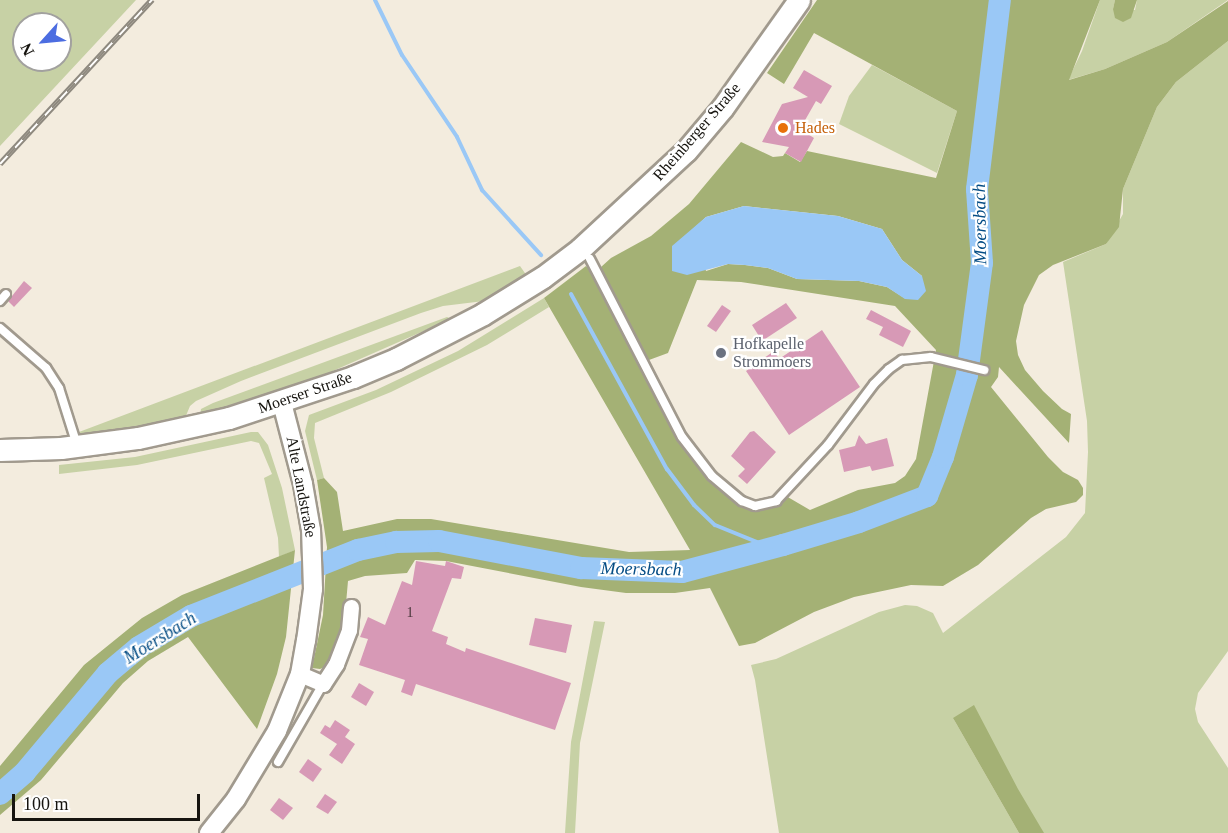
<!DOCTYPE html>
<meta charset="utf-8">
<style>
body{margin:0}
#map{position:relative;width:1228px;height:833px;overflow:hidden;background:#f3ecde;font-family:Georgia,serif}
div>[style]{position:absolute}
.green>*{inset:0;background:#c7d1a5}
.forest>*{inset:0;background:#a4b175}
.water>*{inset:0;background:#9ac8f6}
.stream>*{height:4px;margin:-2px;padding:0 2px;transform-origin:2px;border-radius:2px;background:#9ac8f6}
.river>*{height:22px;margin:-11px;padding:0 11px;transform-origin:11px;border-radius:11px;background:#9ac8f6}
.building>*{inset:0;background:#d799b6}
.roads{filter:drop-shadow(2px 0 #a19a8e) drop-shadow(-2px 0 #a19a8e) drop-shadow(0 2px #a19a8e) drop-shadow(0 -2px #a19a8e)}
.service>*{height:8px;margin:-4px;padding:0 4px;transform-origin:4px;border-radius:4px;background:#fff}
.minor>*{height:15px;margin:-7.5px;padding:0 7.5px;transform-origin:7.5px;border-radius:7.5px;background:#fff}
.tertiary>*{height:18px;margin:-9px;padding:0 9px;transform-origin:9px;border-radius:9px;background:#fff}
.secondary>*{height:21px;margin:-10.5px;padding:0 10.5px;transform-origin:10.5px;border-radius:10.5px;background:#fff}
.rail>*{height:6px;margin-top:-3px;transform-origin:0;background:repeating-linear-gradient(90deg,#fff 0 11px,#8e897f 0 22px);box-sizing:border-box;border-block:2px solid #8e897f}
.dots>*{width:16px;height:16px;translate:-50% -50%;box-sizing:border-box;border:3px solid #fff;border-radius:50%}
span{translate:-50% -50%;white-space:nowrap;text-align:center;line-height:1.15;-webkit-text-stroke:4.5px #fff;paint-order:stroke}
.number-label{font-size:14px;color:#463539}
.number-label span{-webkit-text-stroke-width:0}
.food-label{font-size:16px;color:#c56008}
.left{translate:0 -50%;text-align:left}
.street-label{font-size:16px;color:#16140f}
.worship-label{font-size:16px;color:#5b616d}
.water-label{font-size:18px;color:#054d85;font-style:italic}
.north{position:absolute;left:12px;top:12px;width:60px;height:60px;box-sizing:border-box;background:#fff;border:2px solid #a2a19f;border-radius:50%;rotate:243deg;font-size:16px;font-weight:700;line-height:24px;text-align:center;color:#16140f}
.north::after{content:'';display:block;margin:auto;width:21px;height:27px;background:#4c6de1;clip-path:polygon(50% 0,100% 100%,50% 72%,0 100%)}
.scale{position:absolute;left:12px;top:794px;width:188px;height:27px;box-sizing:border-box;border:3px solid #16140f;border-top:0;padding-left:8px;font-size:18px;line-height:21px;white-space:nowrap;color:#16140f;-webkit-text-stroke:4px #fff;paint-order:stroke}
</style>
<div id="map">
<div class="green">
<i style="clip-path:polygon(evenodd,0 0,136px 0,0 146px,0 0,24px 24px,60px 24px,60px 60px,24px 60px,24px 24px)"></i>
<i style="clip-path:polygon(1100px 0,1115px 0,1113px 9px,1135px 10px,1137px 0,1228px 0,1167px 42px,1105px 69px,1068px 80px,1082px 51px)"></i>
<i style="clip-path:polygon(1228px 41px,1228px 651px,1198px 693px,1195px 709px,1198px 722px,1228px 768px,1228px 833px,1043px 833px,953px 718px,1019px 833px,779px 833px,755px 680px,751px 665px,776px 659px,879px 612px,905px 605px,917px 606px,933px 613px,943px 633px,1066px 537px,1085px 513px,1088px 452px,1087px 421px,1063px 262px,1106px 244px,1123px 214px,1123px 189px,1157px 107px,1176px 82px)"></i>
<i style="clip-path:polygon(872px 65px,957px 111px,937px 173px,839px 124px,849px 96px)"></i>
<i style="clip-path:polygon(520px 266px,527px 276px,484px 301px,443px 306px,421px 313px,241px 381px,196px 401px,190px 406px,185px 418px,80px 436px,79px 432px)"></i>
<i style="clip-path:polygon(544px 298px,549px 307px,487px 345px,391px 392px,315px 423px,314px 438px,324px 478px,317px 480px,305px 431px,309px 415px,376px 390px,458px 351px)"></i>
<i style="clip-path:polygon(447px 317px,451px 319px,326px 374px,200px 415px,201px 409px,213px 403px)"></i>
<i style="clip-path:polygon(251px 432px,258px 432px,268px 445px,282px 488px,295px 550px,279px 557px,278px 538px,264px 478px,272px 474px,259px 443px,251px 441px,137px 465px,59px 474px,59px 465px,135px 457px)"></i>
<i style="clip-path:polygon(594px 621px,605px 622px,580px 743px,575px 833px,565px 833px,571px 742px)"></i>
</div>
<div class="forest">
<i style="clip-path:polygon(evenodd,817px 0,1100px 0,1069px 80px,1105px 69px,1167px 42px,1228px 1px,1228px 41px,1176px 82px,1157px 107px,1123px 189px,1119px 227px,1106px 244px,1053px 265px,1039px 275px,1024px 305px,1016px 341px,1018px 355px,1025px 370px,1043px 391px,1062px 409px,1071px 414px,1069px 443px,999px 367px,998px 377px,991px 387px,1048px 457px,1063px 472px,1078px 480px,1083px 488px,1083px 495px,1076px 502px,1046px 509px,1031px 518px,978px 565px,943px 586px,911px 585px,854px 597px,814px 612px,755px 643px,739px 646px,710px 588px,675px 593px,626px 593px,581px 587px,446px 561px,415px 560px,407px 573px,365px 576px,348px 581px,343px 637px,327px 666px,320px 669px,312px 668px,323px 615px,327px 547px,317px 480px,324px 478px,337px 492px,343px 531px,397px 519px,431px 519px,629px 552px,690px 550px,544px 298px,586px 266px,594px 275px,682px 442px,746px 506px,761px 509px,776px 505px,786px 496px,810px 510px,858px 490px,895px 483px,905px 476px,916px 459px,936px 350px,895px 306px,741px 282px,697px 280px,668px 353px,649px 360px,644px 355px,619px 307px,601px 267px,611px 258px,651px 236px,689px 204px,741px 142px,773px 157px,783px 156px,785px 153px,800px 162px,807px 151px,936px 178px,957px 111px,814px 33px,784px 84px,767px 73px,817px 0,744px 206px,838px 216px,882px 229px,902px 260px,922px 276px,906px 299px,887px 287px,859px 281px,797px 279px,768px 268px,745px 265px,728px 264px,706px 271px,693px 229px,706px 217px,744px 206px)"></i>
<i style="clip-path:polygon(1115px 0,1137px 0,1131px 18px,1123px 22px,1115px 18px,1113px 9px)"></i>
<i style="clip-path:polygon(295px 550px,286px 637px,277px 674px,257px 729px,188px 637px,148px 661px,123px 683px,41px 780px,0 815px,0 766px,84px 665px,142px 618px,182px 595px)"></i>
<i style="clip-path:polygon(974px 705px,1018px 789px,1044px 833px,1019px 833px,953px 718px)"></i>
</div>
<div class="water">
<i style="clip-path:polygon(744px 206px,838px 216px,882px 229px,902px 260px,922px 276px,926px 291px,918px 300px,905px 299px,887px 287px,859px 281px,797px 279px,768px 268px,745px 265px,728px 264px,687px 275px,672px 271px,672px 246px,706px 217px)"></i>
</div>
<div class="stream">
<i style="left:375px;top:0;width:61px;rotate:63.9deg"></i>
<i style="left:402px;top:55px;width:99px;rotate:56.1deg"></i>
<i style="left:457px;top:137px;width:59px;rotate:64.7deg"></i>
<i style="left:482px;top:190px;width:88px;rotate:47.8deg"></i>
<i style="left:571px;top:294px;width:200px;rotate:61.3deg"></i>
<i style="left:667px;top:469px;width:45px;rotate:53.1deg"></i>
<i style="left:694px;top:505px;width:29px;rotate:44deg"></i>
<i style="left:715px;top:525px;width:61px;rotate:22deg"></i>
</div>
<div class="river">
<i style="left:0;top:794px;width:33px;rotate:-41deg"></i>
<i style="left:25px;top:772px;width:129px;rotate:-50deg"></i>
<i style="left:108px;top:673px;width:40px;rotate:-40deg"></i>
<i style="left:139px;top:647px;width:61px;rotate:-30.8deg"></i>
<i style="left:191px;top:616px;width:180px;rotate:-21.6deg"></i>
<i style="left:358px;top:550px;width:39px;rotate:-12deg"></i>
<i style="left:396px;top:542px;width:43px;rotate:-1.3deg"></i>
<i style="left:439px;top:541px;width:145px;rotate:10.8deg"></i>
<i style="left:581px;top:568px;width:101px;rotate:2.3deg"></i>
<i style="left:682px;top:572px;width:105px;rotate:-15deg"></i>
<i style="left:783px;top:545px;width:79px;rotate:-16.8deg"></i>
<i style="left:859px;top:522px;width:73px;rotate:-20.9deg"></i>
<i style="left:927px;top:496px;width:42px;rotate:-67.7deg"></i>
<i style="left:943px;top:457px;width:85px;rotate:-73.7deg"></i>
<i style="left:967px;top:375px;width:113px;rotate:-82.4deg"></i>
<i style="left:982px;top:263px;width:74px;rotate:-93.9deg"></i>
<i style="left:977px;top:189px;width:190px;rotate:-83.1deg"></i>
</div>
<div class="building">
<i style="clip-path:polygon(804px 70px,832px 86px,821px 104px,816px 101px,800px 129px,814px 138px,801px 162px,785px 153px,789px 147px,762px 142px,782px 104px,808px 97px,793px 88px)"></i>
<i style="clip-path:polygon(24px 281px,32px 288px,14px 307px,8px 301px)"></i>
<i style="clip-path:polygon(786px 303px,797px 318px,762px 341px,752px 325px)"></i>
<i style="clip-path:polygon(722px 305px,731px 311px,716px 332px,707px 326px)"></i>
<i style="clip-path:polygon(871px 310px,911px 331px,903px 347px,879px 335px,883px 327px,866px 319px)"></i>
<i style="clip-path:polygon(822px 330px,860px 387px,789px 435px,746px 371px,774px 351px,779px 359px)"></i>
<i style="clip-path:polygon(754px 431px,776px 452px,747px 484px,738px 476px,745px 469px,731px 456px,750px 432px)"></i>
<i style="clip-path:polygon(859px 435px,866px 444px,887px 438px,894px 466px,872px 471px,870px 466px,844px 472px,839px 450px,855px 446px)"></i>
<i style="clip-path:polygon(416px 561px,445px 566px,446px 561px,464px 567px,461px 579px,452px 578px,432px 631px,448px 637px,446px 644px,465px 652px,466px 648px,571px 683px,555px 730px,416px 684px,412px 696px,401px 692px,405px 680px,359px 665px,368px 639px,360px 637px,368px 617px,385px 625px,402px 581px,412px 585px)"></i>
<i style="clip-path:polygon(535px 618px,572px 625px,566px 653px,529px 645px)"></i>
<i style="clip-path:polygon(359px 683px,374px 692px,366px 706px,351px 697px)"></i>
<i style="clip-path:polygon(335px 720px,350px 730px,345px 737px,355px 744px,342px 764px,329px 755px,337px 744px,320px 733px,325px 725px,330px 728px)"></i>
<i style="clip-path:polygon(308px 759px,322px 769px,313px 782px,299px 772px)"></i>
<i style="clip-path:polygon(325px 794px,337px 802px,328px 814px,316px 807px)"></i>
<i style="clip-path:polygon(279px 798px,293px 808px,283px 820px,270px 810px)"></i>
</div>
<div class="roads">
<div class="service">
<i style="left:590px;top:259px;width:200px;rotate:62.7deg"></i>
<i style="left:682px;top:437px;width:49px;rotate:52.4deg"></i>
<i style="left:712px;top:476px;width:39px;rotate:40deg"></i>
<i style="left:742px;top:501px;width:14px;rotate:21deg"></i>
<i style="left:755px;top:506px;width:22px;rotate:-13deg"></i>
<i style="left:776px;top:501px;width:76px;rotate:-47.1deg"></i>
<i style="left:828px;top:445px;width:76px;rotate:-53deg"></i>
<i style="left:874px;top:384px;width:21px;rotate:-45deg"></i>
<i style="left:889px;top:369px;width:16px;rotate:-35deg"></i>
<i style="left:902px;top:360px;width:29px;rotate:-6deg"></i>
<i style="left:931px;top:357px;width:55px;rotate:13.8deg"></i>
<i style="left:0;top:301px;width:9px;rotate:-49deg"></i>
<i style="left:0;top:328px;width:61px;rotate:41deg"></i>
<i style="left:46px;top:368px;width:24px;rotate:57deg"></i>
<i style="left:59px;top:388px;width:60px;rotate:72.5deg"></i>
<i style="left:278px;top:762px;width:90px;rotate:-60deg"></i>
</div>
<div class="minor">
<i style="left:300px;top:674px;width:25px;rotate:23deg"></i>
<i style="left:323px;top:684px;width:24px;rotate:-57deg"></i>
<i style="left:336px;top:664px;width:36px;rotate:-69deg"></i>
<i style="left:349px;top:630px;width:23px;rotate:-85deg"></i>
</div>
<div class="tertiary">
<i style="left:209px;top:833px;width:43px;rotate:-51.5deg"></i>
<i style="left:236px;top:799px;width:79px;rotate:-58.9deg"></i>
<i style="left:277px;top:731px;width:61px;rotate:-68deg"></i>
<i style="left:300px;top:674px;width:34px;rotate:-80deg"></i>
<i style="left:306px;top:641px;width:52px;rotate:-82.3deg"></i>
<i style="left:313px;top:589px;width:59px;rotate:-91.9deg"></i>
<i style="left:311px;top:530px;width:47px;rotate:-99.9deg"></i>
<i style="left:303px;top:484px;width:84px;rotate:-104.5deg"></i>
</div>
<div class="secondary">
<i style="left:0;top:450px;width:61px;rotate:-1.9deg"></i>
<i style="left:61px;top:448px;width:78px;rotate:-7.4deg"></i>
<i style="left:138px;top:438px;width:93px;rotate:-12.4deg"></i>
<i style="left:229px;top:418px;width:131px;rotate:-18.3deg"></i>
<i style="left:353px;top:377px;width:47px;rotate:-22.7deg"></i>
<i style="left:396px;top:359px;width:98px;rotate:-27.3deg"></i>
<i style="left:483px;top:314px;width:70px;rotate:-31.7deg"></i>
<i style="left:543px;top:277px;width:46px;rotate:-37.1deg"></i>
<i style="left:580px;top:249px;width:144px;rotate:-42.8deg"></i>
<i style="left:686px;top:151px;width:57px;rotate:-49.9deg"></i>
<i style="left:723px;top:107px;width:131px;rotate:-54.6deg"></i>
</div>
</div>
<div class="rail">
<i style="left:0;top:164px;width:224px;rotate:-47.2deg"></i>
</div>
<div class="dots">
<i style="left:783px;top:128px;background:#e8710a"></i>
<i style="left:721px;top:353px;background:#6b7280"></i>
</div>
<div class="number-label">
<span style="left:410px;top:613px">1</span>
</div>
<div class="food-label">
<span class="left" style="left:795px;top:128px">Hades</span>
</div>
<div class="street-label">
<span style="left:697px;top:132px;rotate:-49deg">Rheinberger Straße</span>
<span style="left:305px;top:393px;rotate:-19deg">Moerser Straße</span>
<span style="left:301px;top:487px;rotate:79deg">Alte Landstraße</span>
</div>
<div class="worship-label">
<span class="left" style="left:733px;top:353px">Hofkapelle<br>Strommoers</span>
</div>
<div class="water-label">
<span style="left:980px;top:224px;rotate:-91deg">Moersbach</span>
<span style="left:641px;top:569px;rotate:1deg">Moersbach</span>
<span style="left:160px;top:638px;rotate:-32deg">Moersbach</span>
</div>
<div class="north">N</div>
<div class="scale">100 m</div>
</div>
